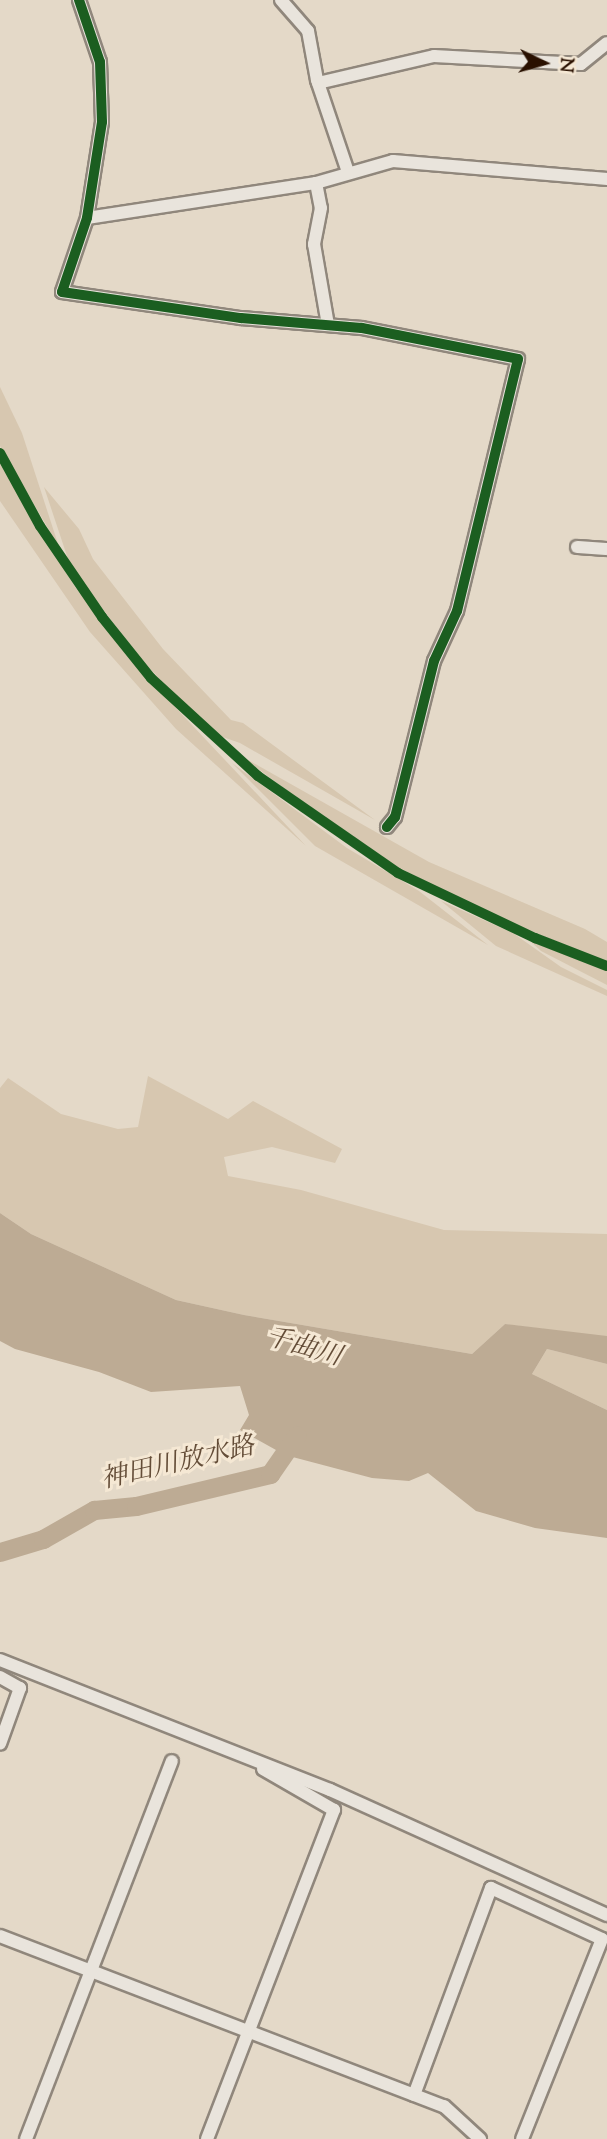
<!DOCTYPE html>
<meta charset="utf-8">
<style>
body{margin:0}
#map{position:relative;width:607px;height:2139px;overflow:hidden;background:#e4d9c8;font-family:"Sorts Mill Goudy","Noto Serif JP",serif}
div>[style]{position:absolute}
.green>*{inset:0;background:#d7c7b0}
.water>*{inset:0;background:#bdab94}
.river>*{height:19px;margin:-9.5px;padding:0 9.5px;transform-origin:9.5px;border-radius:9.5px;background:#bdab94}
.roads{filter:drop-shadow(2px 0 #90877c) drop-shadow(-2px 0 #90877c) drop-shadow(0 2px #90877c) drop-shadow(0 -2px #90877c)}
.minor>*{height:12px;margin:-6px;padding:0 6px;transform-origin:6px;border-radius:6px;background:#e9e4dc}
.cycleway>*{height:10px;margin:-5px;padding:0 5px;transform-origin:5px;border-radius:5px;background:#1b5e20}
span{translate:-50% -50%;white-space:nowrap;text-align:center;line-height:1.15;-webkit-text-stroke:6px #f5e8d4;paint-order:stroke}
.water-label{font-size:26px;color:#644d38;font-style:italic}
.north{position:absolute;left:509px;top:28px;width:70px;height:70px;-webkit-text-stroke:5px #f5e8d4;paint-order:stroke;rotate:95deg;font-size:19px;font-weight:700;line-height:28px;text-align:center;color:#291000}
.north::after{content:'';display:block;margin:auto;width:24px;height:32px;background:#291000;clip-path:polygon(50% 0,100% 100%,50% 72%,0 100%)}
</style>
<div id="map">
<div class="green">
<i style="clip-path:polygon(0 387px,22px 433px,59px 547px,0 446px)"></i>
<i style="clip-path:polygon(0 464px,75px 587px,143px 673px,306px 846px,176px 729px,90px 632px,0 501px)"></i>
<i style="clip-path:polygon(44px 487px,79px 529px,93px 559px,163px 649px,231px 720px,243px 723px,375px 820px,240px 743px,217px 735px,179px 700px,142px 660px,71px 568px)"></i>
<i style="clip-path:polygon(241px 756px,429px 862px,585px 929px,607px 942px,607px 962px,480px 910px,371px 853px)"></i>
<i style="clip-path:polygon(232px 763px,347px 848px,419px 891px,488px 945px,315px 846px)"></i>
<i style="clip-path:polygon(441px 901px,513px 933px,561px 967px,607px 990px,607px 996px,496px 946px)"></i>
<i style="clip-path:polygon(530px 941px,607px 971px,607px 985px,541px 951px)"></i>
<i style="clip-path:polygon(148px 1076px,228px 1119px,253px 1101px,342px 1149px,335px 1163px,272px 1147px,224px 1157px,228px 1176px,301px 1190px,444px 1230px,607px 1234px,607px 1337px,505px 1324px,472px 1354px,244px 1315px,176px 1300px,31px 1234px,0 1213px,0 1088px,8px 1078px,61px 1114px,118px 1129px,138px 1127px)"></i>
<i style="clip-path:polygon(547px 1349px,607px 1364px,607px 1410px,532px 1374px)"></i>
</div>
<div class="water">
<i style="clip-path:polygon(0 1213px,31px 1234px,176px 1300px,244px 1315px,472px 1354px,505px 1324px,607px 1336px,607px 1364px,547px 1349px,532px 1374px,607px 1410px,607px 1538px,535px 1528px,476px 1511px,428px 1473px,409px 1481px,372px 1478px,285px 1455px,240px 1430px,249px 1415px,240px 1386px,151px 1392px,99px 1372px,15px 1349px,0 1341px)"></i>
</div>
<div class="river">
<i style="left:0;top:1552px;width:45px;rotate:-16.8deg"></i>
<i style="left:43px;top:1539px;width:59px;rotate:-29.6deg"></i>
<i style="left:94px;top:1510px;width:42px;rotate:-5.4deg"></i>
<i style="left:136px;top:1506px;width:138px;rotate:-13.4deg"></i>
<i style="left:270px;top:1474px;width:47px;rotate:-55.3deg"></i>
</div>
<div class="roads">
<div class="minor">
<i style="left:79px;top:0;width:65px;rotate:71.3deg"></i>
<i style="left:100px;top:62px;width:60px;rotate:88.1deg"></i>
<i style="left:102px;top:122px;width:97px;rotate:98.9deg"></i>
<i style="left:87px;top:218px;width:78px;rotate:108.7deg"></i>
<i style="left:62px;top:292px;width:181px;rotate:8.3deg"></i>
<i style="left:241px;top:318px;width:121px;rotate:4.7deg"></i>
<i style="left:362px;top:328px;width:159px;rotate:11.2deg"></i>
<i style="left:518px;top:359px;width:259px;rotate:103.6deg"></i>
<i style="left:457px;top:611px;width:55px;rotate:114.7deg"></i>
<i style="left:434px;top:661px;width:161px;rotate:104deg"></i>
<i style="left:395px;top:817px;width:13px;rotate:129deg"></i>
<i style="left:281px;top:0;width:41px;rotate:48.9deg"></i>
<i style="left:308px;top:31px;width:50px;rotate:79.6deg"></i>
<i style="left:317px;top:80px;width:97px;rotate:71.4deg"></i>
<i style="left:318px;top:83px;width:119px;rotate:-13.1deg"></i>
<i style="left:434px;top:56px;width:147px;rotate:3.1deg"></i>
<i style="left:581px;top:64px;width:33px;rotate:-39deg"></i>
<i style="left:316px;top:183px;width:25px;rotate:79deg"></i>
<i style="left:321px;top:208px;width:37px;rotate:101deg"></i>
<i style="left:314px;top:244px;width:82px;rotate:80.2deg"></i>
<i style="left:87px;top:218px;width:232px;rotate:-8.7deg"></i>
<i style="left:316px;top:183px;width:80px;rotate:-15.9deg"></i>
<i style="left:393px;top:161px;width:215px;rotate:4.8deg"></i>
<i style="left:577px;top:547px;width:30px;rotate:4deg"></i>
<i style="left:0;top:1660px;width:355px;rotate:21.5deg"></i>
<i style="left:330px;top:1790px;width:304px;rotate:24.3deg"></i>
<i style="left:0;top:1677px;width:23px;rotate:29deg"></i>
<i style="left:20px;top:1688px;width:59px;rotate:109.7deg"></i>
<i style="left:0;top:1936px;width:475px;rotate:21deg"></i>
<i style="left:444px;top:2106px;width:49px;rotate:42.5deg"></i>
<i style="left:414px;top:2095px;width:221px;rotate:-69.6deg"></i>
<i style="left:491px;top:1888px;width:122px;rotate:24.7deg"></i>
<i style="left:602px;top:1939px;width:215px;rotate:111.8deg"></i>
<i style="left:26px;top:2139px;width:405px;rotate:-68.9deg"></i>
<i style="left:207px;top:2139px;width:353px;rotate:-68.9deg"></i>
<i style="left:334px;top:1810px;width:82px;rotate:-150deg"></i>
</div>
</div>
<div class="cycleway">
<i style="left:79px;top:0;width:65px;rotate:71.3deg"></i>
<i style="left:100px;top:62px;width:60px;rotate:88.1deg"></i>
<i style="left:102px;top:122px;width:97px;rotate:98.9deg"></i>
<i style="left:87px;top:218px;width:78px;rotate:108.7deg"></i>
<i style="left:62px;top:292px;width:181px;rotate:8.3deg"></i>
<i style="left:241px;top:318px;width:121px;rotate:4.7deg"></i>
<i style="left:362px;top:328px;width:159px;rotate:11.2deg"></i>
<i style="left:518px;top:359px;width:259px;rotate:103.6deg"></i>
<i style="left:457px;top:611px;width:55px;rotate:114.7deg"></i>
<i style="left:434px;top:661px;width:161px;rotate:104deg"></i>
<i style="left:395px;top:817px;width:13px;rotate:129deg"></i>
<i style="left:0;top:453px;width:83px;rotate:61.3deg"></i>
<i style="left:40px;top:526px;width:110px;rotate:55.7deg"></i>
<i style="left:102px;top:617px;width:78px;rotate:51.2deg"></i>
<i style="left:151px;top:678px;width:145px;rotate:42.5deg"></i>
<i style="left:258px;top:776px;width:170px;rotate:34.7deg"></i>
<i style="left:398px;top:873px;width:152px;rotate:25.4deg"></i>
<i style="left:535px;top:938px;width:77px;rotate:21.3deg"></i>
</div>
<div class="water-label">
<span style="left:303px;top:1348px;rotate:16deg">千曲川</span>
<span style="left:178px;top:1464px;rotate:-13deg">神田川放水路</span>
</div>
<div class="north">N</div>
</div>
